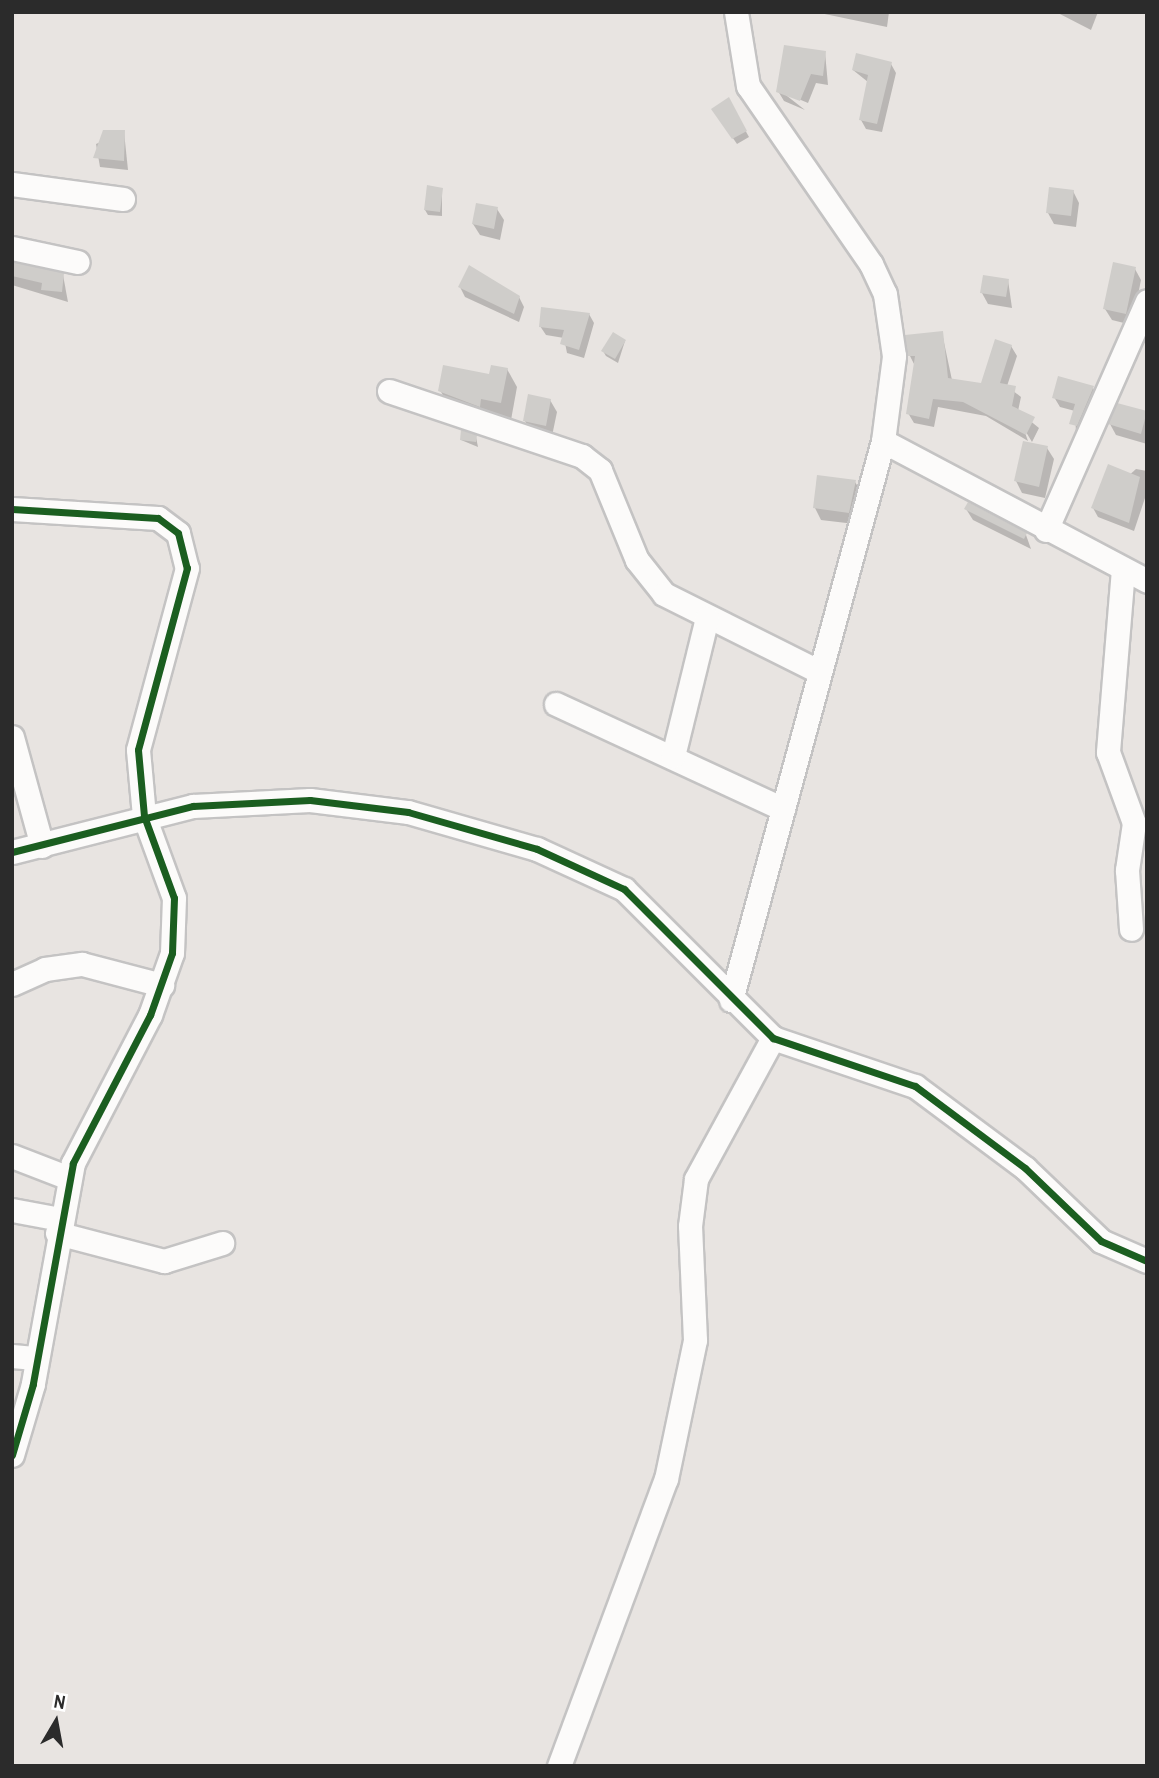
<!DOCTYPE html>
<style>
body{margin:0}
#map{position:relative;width:1159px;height:1778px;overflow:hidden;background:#e8e4e1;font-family:"Archivo Narrow",sans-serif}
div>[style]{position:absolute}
.shadow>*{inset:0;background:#0003}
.building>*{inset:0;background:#cfcdca}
.roads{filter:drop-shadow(2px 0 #c4c3c3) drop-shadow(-2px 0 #c4c3c3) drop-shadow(0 2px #c4c3c3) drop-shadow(0 -2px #c4c3c3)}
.minor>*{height:23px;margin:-11.5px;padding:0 11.5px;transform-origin:11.5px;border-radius:11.5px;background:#fcfbfa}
.cycleway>*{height:7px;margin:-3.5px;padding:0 3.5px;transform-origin:3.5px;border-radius:3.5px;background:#1b5e20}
span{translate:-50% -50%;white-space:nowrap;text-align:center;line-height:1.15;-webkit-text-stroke:5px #fff;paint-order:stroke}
.frame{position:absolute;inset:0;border:14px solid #2b2b2b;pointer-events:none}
.north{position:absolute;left:21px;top:1687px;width:70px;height:70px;-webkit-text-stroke:5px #fff;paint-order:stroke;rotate:10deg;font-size:19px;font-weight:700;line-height:28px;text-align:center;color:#2b2b2b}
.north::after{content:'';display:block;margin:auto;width:24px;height:32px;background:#2b2b2b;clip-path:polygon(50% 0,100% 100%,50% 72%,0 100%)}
</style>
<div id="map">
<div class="shadow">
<i style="clip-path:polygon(815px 12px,889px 12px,887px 27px)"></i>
<i style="clip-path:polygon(1056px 12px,1098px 12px,1091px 30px)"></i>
<i style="clip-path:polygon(825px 52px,828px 85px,816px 83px,808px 103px,782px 92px,805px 110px,784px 101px,778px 91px)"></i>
<i style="clip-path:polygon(891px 64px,896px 73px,882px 132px,866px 129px,861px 120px,868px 82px,853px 70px)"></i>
<i style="clip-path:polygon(728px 100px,749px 137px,737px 144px,717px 115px)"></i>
<i style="clip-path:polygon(124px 132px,128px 170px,100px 167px,96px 144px)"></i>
<i style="clip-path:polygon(442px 189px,442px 216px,428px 215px,425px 210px)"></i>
<i style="clip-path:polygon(1073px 191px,1079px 203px,1076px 227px,1054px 224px,1048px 213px)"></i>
<i style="clip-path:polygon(497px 209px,504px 220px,500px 240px,480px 235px,473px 224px)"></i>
<i style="clip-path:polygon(12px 267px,63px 275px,68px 302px,12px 285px)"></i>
<i style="clip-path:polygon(1135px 269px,1141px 280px,1132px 325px,1112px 320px,1105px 309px)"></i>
<i style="clip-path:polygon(1008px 280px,1012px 308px,988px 304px,982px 293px)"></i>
<i style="clip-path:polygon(460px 287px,519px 297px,524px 307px,519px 322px,465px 297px)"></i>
<i style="clip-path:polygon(589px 314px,594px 323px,584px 358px,567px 353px,564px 338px,546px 335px,540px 326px)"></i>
<i style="clip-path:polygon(942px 333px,952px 380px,982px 385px,1011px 346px,1017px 356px,1007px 386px,1021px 397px,1018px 411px,1039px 428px,1032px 442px,1023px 427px,1028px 441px,986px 416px,938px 407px,934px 427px,914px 423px,908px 413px,915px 366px,910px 356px)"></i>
<i style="clip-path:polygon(625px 341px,618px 363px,606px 356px,603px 351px)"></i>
<i style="clip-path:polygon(507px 369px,517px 387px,511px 420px,450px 408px,440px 390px)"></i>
<i style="clip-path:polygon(1093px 388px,1098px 397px,1076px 433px,1075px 411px,1060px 407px,1054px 397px)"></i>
<i style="clip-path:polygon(550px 400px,557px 412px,552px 436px,531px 432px,525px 421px)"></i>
<i style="clip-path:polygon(1146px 412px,1147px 444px,1116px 435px,1110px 424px)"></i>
<i style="clip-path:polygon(476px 437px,478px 447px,461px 440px)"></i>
<i style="clip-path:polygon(1047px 448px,1054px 459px,1045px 498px,1022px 493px,1016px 481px)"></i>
<i style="clip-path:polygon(1136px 469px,1147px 471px,1147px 492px,1134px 531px,1098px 517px,1093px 508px)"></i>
<i style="clip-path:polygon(855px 482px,862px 493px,855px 524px,821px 520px,815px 508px)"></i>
<i style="clip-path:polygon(966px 509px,1026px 535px,1031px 549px,973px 520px)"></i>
</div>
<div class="building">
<i style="clip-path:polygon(784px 45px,826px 51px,823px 76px,811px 74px,800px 101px,776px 92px)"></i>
<i style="clip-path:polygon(856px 53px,892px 62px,877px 124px,859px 120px,868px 75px,852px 70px)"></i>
<i style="clip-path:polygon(729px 97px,747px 131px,732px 139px,711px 109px)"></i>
<i style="clip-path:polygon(103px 130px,125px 130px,124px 161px,93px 158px)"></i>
<i style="clip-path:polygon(427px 185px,443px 188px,440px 212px,424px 210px)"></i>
<i style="clip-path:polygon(1049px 187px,1074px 190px,1071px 216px,1046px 213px)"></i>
<i style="clip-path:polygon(476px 203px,498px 207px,494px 229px,472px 224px)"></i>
<i style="clip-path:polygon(12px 262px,64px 273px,62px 292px,41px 290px,42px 283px,12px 276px)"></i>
<i style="clip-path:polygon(1113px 262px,1136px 267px,1126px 314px,1103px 309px)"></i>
<i style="clip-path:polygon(469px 265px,520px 296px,514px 314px,458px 287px)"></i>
<i style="clip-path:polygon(983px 275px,1009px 279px,1006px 297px,980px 293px)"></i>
<i style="clip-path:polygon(541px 307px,590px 313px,579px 350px,560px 344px,564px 330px,539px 327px)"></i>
<i style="clip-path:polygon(943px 331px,948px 378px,981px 383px,995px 339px,1012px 345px,1000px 383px,1016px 386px,1012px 406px,1035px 417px,1026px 435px,963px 402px,933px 399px,929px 419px,906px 414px,915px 356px,908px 356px,905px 335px)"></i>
<i style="clip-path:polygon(613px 332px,626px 340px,615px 359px,601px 351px)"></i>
<i style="clip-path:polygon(443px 365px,489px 374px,491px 365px,508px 368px,501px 403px,481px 399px,480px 407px,438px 391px)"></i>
<i style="clip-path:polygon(1058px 376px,1094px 386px,1077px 426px,1069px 424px,1075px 404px,1052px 398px)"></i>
<i style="clip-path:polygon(528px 394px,551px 399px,546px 426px,523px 421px)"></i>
<i style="clip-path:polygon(1117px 403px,1147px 411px,1141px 434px,1108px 424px)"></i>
<i style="clip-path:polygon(461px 430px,477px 435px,476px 442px,460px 440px)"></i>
<i style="clip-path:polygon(1023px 441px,1048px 446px,1039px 487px,1014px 481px)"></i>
<i style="clip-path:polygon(1108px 464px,1140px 477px,1129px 523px,1091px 508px)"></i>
<i style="clip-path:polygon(817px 475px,856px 480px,849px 513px,813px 508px)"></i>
<i style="clip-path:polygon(968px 502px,1027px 533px,1024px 539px,964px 509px)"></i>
</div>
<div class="roads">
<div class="minor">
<i style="left:12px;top:184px;width:112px;rotate:7.7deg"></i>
<i style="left:12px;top:248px;width:67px;rotate:12deg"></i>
<i style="left:389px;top:391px;width:204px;rotate:18.6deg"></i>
<i style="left:582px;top:456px;width:23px;rotate:38deg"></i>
<i style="left:600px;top:470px;width:97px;rotate:67.7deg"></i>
<i style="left:637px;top:560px;width:43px;rotate:51.5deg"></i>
<i style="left:664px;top:594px;width:174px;rotate:26.6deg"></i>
<i style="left:883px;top:441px;width:299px;rotate:27.9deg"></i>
<i style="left:12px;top:509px;width:146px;rotate:3.5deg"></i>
<i style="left:158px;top:518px;width:25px;rotate:37deg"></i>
<i style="left:178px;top:533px;width:36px;rotate:76deg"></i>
<i style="left:187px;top:568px;width:188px;rotate:105.1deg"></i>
<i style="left:138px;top:750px;width:66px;rotate:84.8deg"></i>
<i style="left:144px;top:816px;width:87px;rotate:69.9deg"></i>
<i style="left:174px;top:898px;width:55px;rotate:92.1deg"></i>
<i style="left:172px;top:953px;width:66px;rotate:109.5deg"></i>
<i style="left:150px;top:1015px;width:167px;rotate:117.5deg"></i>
<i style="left:73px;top:1163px;width:225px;rotate:100.3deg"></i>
<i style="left:33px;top:1384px;width:74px;rotate:106.5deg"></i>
<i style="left:1046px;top:530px;width:250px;rotate:-66.2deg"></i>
<i style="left:1123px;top:569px;width:184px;rotate:94.7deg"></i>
<i style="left:1108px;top:752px;width:76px;rotate:69.9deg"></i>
<i style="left:1134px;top:823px;width:48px;rotate:98.5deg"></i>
<i style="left:1127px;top:870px;width:59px;rotate:86.1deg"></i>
<i style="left:556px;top:704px;width:250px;rotate:24.8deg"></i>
<i style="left:12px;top:737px;width:113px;rotate:74.6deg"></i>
<i style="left:673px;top:756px;width:142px;rotate:-76.2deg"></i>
<i style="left:12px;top:852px;width:187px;rotate:-14.3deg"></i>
<i style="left:193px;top:806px;width:117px;rotate:-2.9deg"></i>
<i style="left:310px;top:800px;width:99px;rotate:7deg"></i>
<i style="left:408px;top:812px;width:134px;rotate:16deg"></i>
<i style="left:537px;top:849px;width:96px;rotate:24.7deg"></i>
<i style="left:624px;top:889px;width:211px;rotate:45deg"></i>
<i style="left:773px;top:1038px;width:150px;rotate:18.7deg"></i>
<i style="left:915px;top:1086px;width:137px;rotate:36.7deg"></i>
<i style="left:1025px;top:1168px;width:105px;rotate:43.8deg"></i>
<i style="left:1101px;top:1241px;width:50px;rotate:23.5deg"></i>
<i style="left:12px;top:984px;width:36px;rotate:-24deg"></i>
<i style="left:45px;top:969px;width:37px;rotate:-8deg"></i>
<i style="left:82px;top:964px;width:83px;rotate:14.7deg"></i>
<i style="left:731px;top:1000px;width:579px;rotate:-74.79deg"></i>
<i style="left:883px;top:441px;width:86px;rotate:-82.6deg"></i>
<i style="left:894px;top:356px;width:63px;rotate:-98.3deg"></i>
<i style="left:885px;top:294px;width:33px;rotate:-115deg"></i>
<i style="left:871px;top:264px;width:216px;rotate:-124.6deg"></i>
<i style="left:748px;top:86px;width:75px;rotate:-99.2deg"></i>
<i style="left:12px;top:1156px;width:61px;rotate:21.1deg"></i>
<i style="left:12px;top:1210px;width:49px;rotate:10.6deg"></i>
<i style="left:57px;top:1233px;width:111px;rotate:14.7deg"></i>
<i style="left:164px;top:1261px;width:61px;rotate:-17.2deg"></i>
<i style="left:12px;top:1356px;width:25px;rotate:5deg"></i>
<i style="left:559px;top:1766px;width:306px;rotate:-69.6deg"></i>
<i style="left:666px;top:1479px;width:142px;rotate:-78.2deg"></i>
<i style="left:695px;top:1340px;width:114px;rotate:-92.5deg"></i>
<i style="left:690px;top:1226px;width:47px;rotate:-82.7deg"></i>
<i style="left:696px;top:1179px;width:161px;rotate:-61.4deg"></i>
</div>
</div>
<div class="cycleway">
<i style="left:12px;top:509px;width:146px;rotate:3.5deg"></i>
<i style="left:158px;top:518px;width:25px;rotate:37deg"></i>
<i style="left:178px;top:533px;width:36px;rotate:76deg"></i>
<i style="left:187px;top:568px;width:188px;rotate:105.1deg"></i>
<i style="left:138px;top:750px;width:66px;rotate:84.8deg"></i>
<i style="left:144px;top:816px;width:87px;rotate:69.9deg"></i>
<i style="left:174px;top:898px;width:55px;rotate:92.1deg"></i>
<i style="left:172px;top:953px;width:66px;rotate:109.5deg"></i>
<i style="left:150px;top:1015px;width:167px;rotate:117.5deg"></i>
<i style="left:73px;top:1163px;width:225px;rotate:100.3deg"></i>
<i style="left:33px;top:1384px;width:74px;rotate:106.5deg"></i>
<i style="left:12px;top:852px;width:187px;rotate:-14.3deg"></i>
<i style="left:193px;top:806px;width:117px;rotate:-2.9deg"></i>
<i style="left:310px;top:800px;width:99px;rotate:7deg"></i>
<i style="left:408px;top:812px;width:134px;rotate:16deg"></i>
<i style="left:537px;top:849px;width:96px;rotate:24.7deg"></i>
<i style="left:624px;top:889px;width:211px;rotate:45deg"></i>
<i style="left:773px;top:1038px;width:150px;rotate:18.7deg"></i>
<i style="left:915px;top:1086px;width:137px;rotate:36.7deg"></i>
<i style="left:1025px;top:1168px;width:105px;rotate:43.8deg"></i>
<i style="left:1101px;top:1241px;width:50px;rotate:23.5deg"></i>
</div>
<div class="frame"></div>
<div class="north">N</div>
</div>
